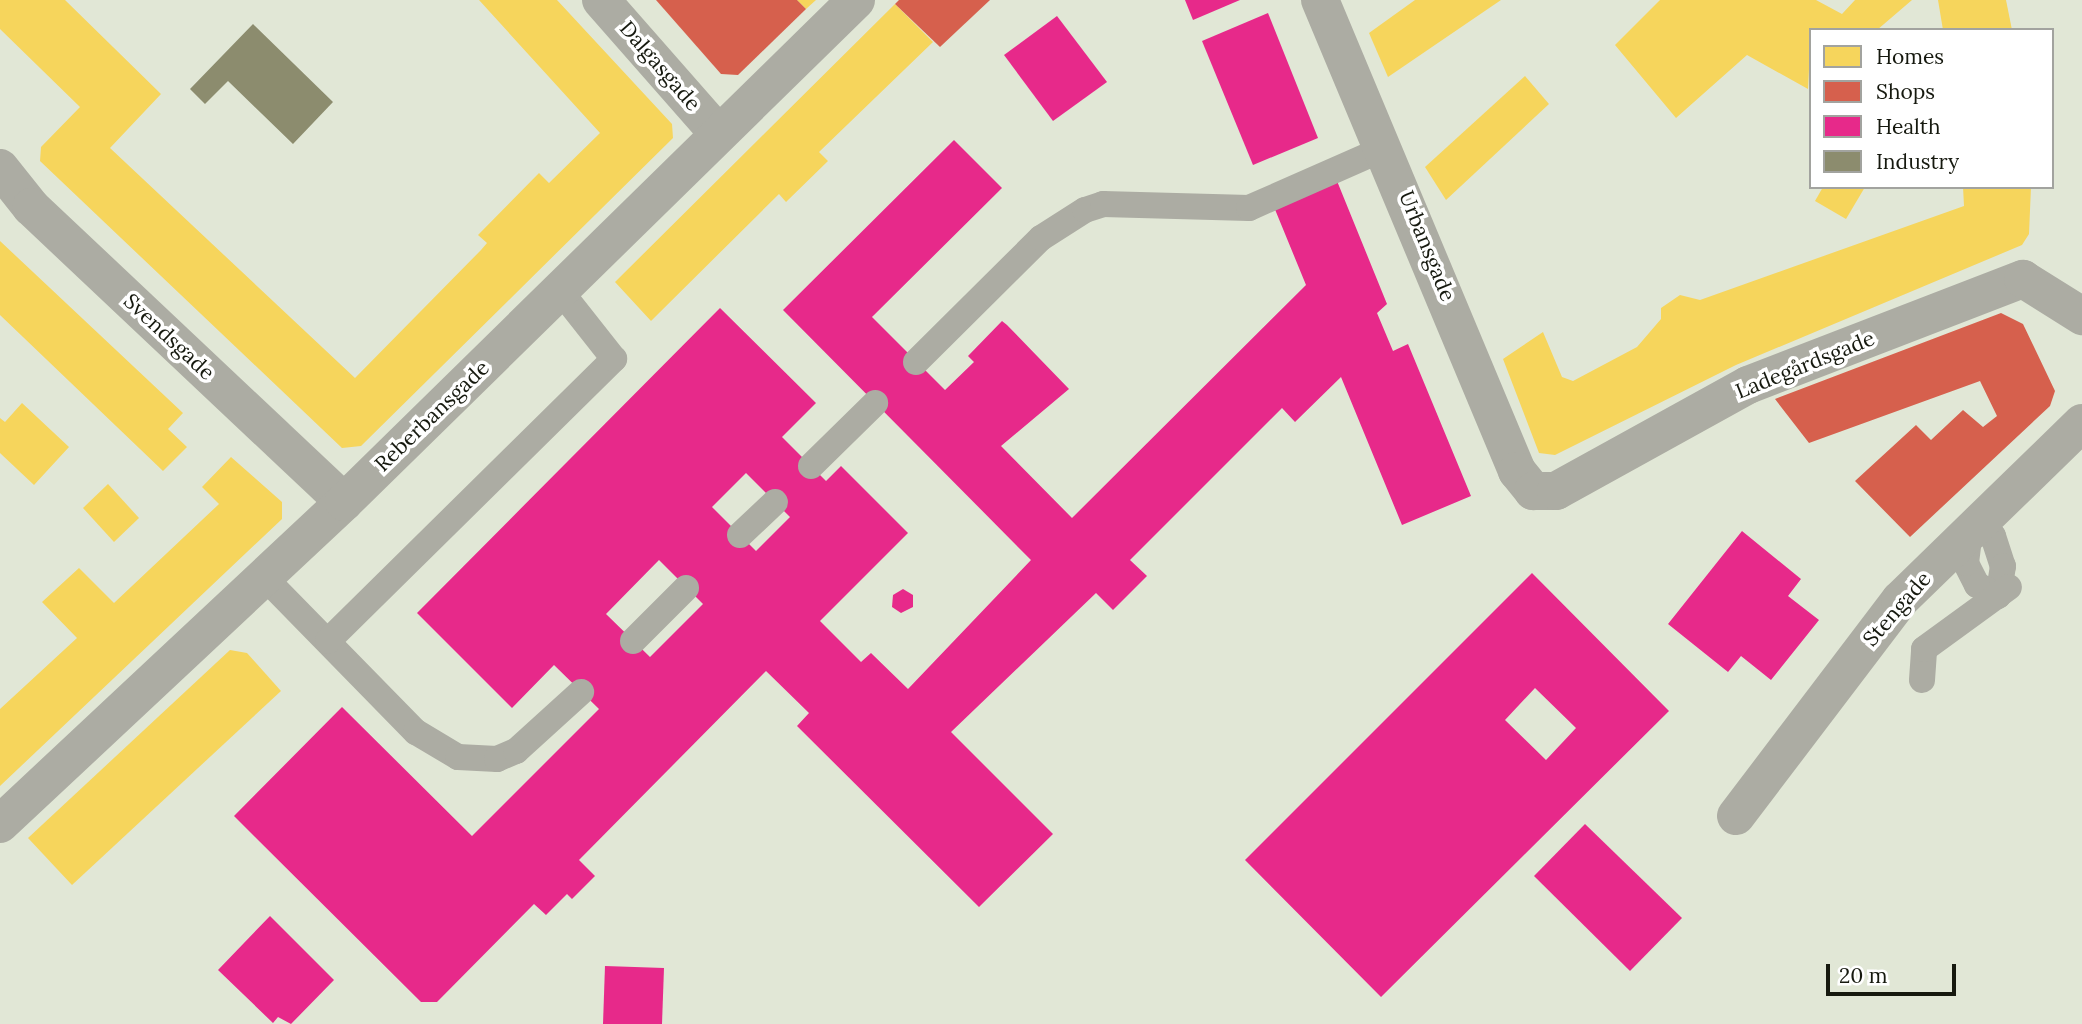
<!DOCTYPE html>
<meta charset="utf-8">
<style>
body{margin:0}
#map{position:relative;width:2082px;height:1024px;overflow:hidden;background:#e1e7d6;font-family:Lora,serif}
div>[style]{position:absolute}
.homes>*{inset:0;background:#f6d55c}
.shops>*{inset:0;background:#d6604d}
.health>*{inset:0;background:#e7298a}
.industry>*{inset:0;background:#8c8c6e}
.service>*{height:26px;margin:-13px;padding:0 13px;transform-origin:13px;border-radius:13px;background:#acaca3}
.minor>*{height:38px;margin:-19px;padding:0 19px;transform-origin:19px;border-radius:19px;background:#acaca3}
span{translate:-50% -50%;white-space:nowrap;text-align:center;line-height:1.15;-webkit-text-stroke:7px #fff;paint-order:stroke}
.street-label{font-size:21px;color:#16190f}
.legend{position:absolute;left:1809px;top:28px;width:245px;height:161px;box-sizing:border-box;background:#fff;border:2px solid #a2a39f;margin:0;padding:9px 12px;list-style:none;font-size:21px;color:#16190f}
.legend li{display:flex;align-items:center;gap:14px;height:35px}
.legend b{width:35px;border:2px solid #a2a39f}
.scale{position:absolute;left:1826px;top:964px;width:130px;height:32px;box-sizing:border-box;border:4px solid #16190f;border-top:0;padding-left:9px;font-size:21px;line-height:24px;white-space:nowrap;color:#16190f;-webkit-text-stroke:5px #fff;paint-order:stroke}
</style>
<div id="map">
<div class="homes">
<i style="clip-path:polygon(0 0,65px 0,161px 94px,110px 148px,355px 378px,481px 250px,487px 243px,478px 235px,539px 173px,549px 183px,600px 133px,479px 0,557px 0,672px 124px,673px 138px,361px 446px,342px 448px,40px 161px,41px 147px,80px 107px,0 29px)"></i>
<i style="clip-path:polygon(797px 0,816px 0,806px 9px)"></i>
<i style="clip-path:polygon(1415px 0,1501px 0,1388px 77px,1369px 33px)"></i>
<i style="clip-path:polygon(1660px 0,1816px 0,1842px 14px,1855px 0,1912px 0,1877px 30px,1811px 30px,1808px 89px,1747px 55px,1676px 118px,1615px 45px)"></i>
<i style="clip-path:polygon(1938px 0,2006px 0,2012px 30px,1943px 30px)"></i>
<i style="clip-path:polygon(895px 4px,933px 42px,819px 152px,828px 161px,786px 202px,779px 194px,651px 321px,615px 282px)"></i>
<i style="clip-path:polygon(1525px 76px,1549px 104px,1446px 200px,1425px 167px)"></i>
<i style="clip-path:polygon(1823px 187px,1865px 187px,1846px 219px,1815px 201px)"></i>
<i style="clip-path:polygon(1963px 187px,2031px 187px,2029px 234px,2022px 245px,1736px 365px,1555px 455px,1539px 453px,1503px 359px,1543px 332px,1562px 377px,1573px 381px,1637px 347px,1661px 319px,1661px 308px,1680px 295px,1700px 300px,1964px 206px)"></i>
<i style="clip-path:polygon(0 241px,183px 413px,168px 429px,187px 447px,163px 471px,0 315px)"></i>
<i style="clip-path:polygon(22px 403px,69px 447px,34px 485px,0 453px,0 418px,5px 422px)"></i>
<i style="clip-path:polygon(231px 457px,282px 502px,282px 519px,0 786px,0 709px,77px 638px,42px 602px,79px 568px,114px 603px,219px 504px,202px 487px)"></i>
<i style="clip-path:polygon(108px 484px,139px 518px,114px 542px,83px 508px)"></i>
<i style="clip-path:polygon(230px 650px,247px 653px,281px 691px,72px 885px,28px 838px)"></i>
</div>
<div class="shops">
<i style="clip-path:polygon(656px 0,797px 0,806px 9px,738px 75px,721px 74px)"></i>
<i style="clip-path:polygon(899px 0,990px 0,940px 47px,895px 4px)"></i>
<i style="clip-path:polygon(2001px 313px,2023px 324px,2055px 391px,2050px 406px,1910px 537px,1855px 481px,1916px 425px,1931px 440px,1963px 410px,1983px 427px,1997px 416px,1980px 381px,1809px 443px,1775px 399px)"></i>
</div>
<div class="health">
<i style="clip-path:polygon(1185px 0,1240px 0,1193px 20px)"></i>
<i style="clip-path:polygon(1268px 13px,1318px 138px,1253px 165px,1202px 41px)"></i>
<i style="clip-path:polygon(1057px 16px,1107px 82px,1053px 121px,1004px 55px)"></i>
<i style="clip-path:polygon(evenodd,954px 140px,1002px 188px,872px 317px,945px 390px,974px 362px,968px 356px,1002px 321px,1007px 325px,1069px 389px,1001px 446px,1072px 518px,1306px 285px,1274px 207px,1337px 181px,1387px 304px,1377px 313px,1393px 351px,1408px 344px,1471px 496px,1402px 525px,1341px 377px,1295px 422px,1282px 408px,1130px 560px,1147px 576px,1113px 610px,1096px 593px,951px 732px,1053px 834px,979px 907px,797px 726px,809px 713px,766px 671px,579px 860px,595px 876px,572px 899px,567px 894px,546px 915px,534px 904px,437px 1002px,421px 1002px,234px 816px,342px 707px,472px 836px,599px 709px,554px 665px,512px 708px,417px 613px,720px 308px,816px 403px,782px 437px,826px 481px,841px 466px,908px 533px,820px 621px,861px 662px,871px 653px,908px 689px,1031px 560px,783px 310px,954px 140px,746px 473px,790px 517px,756px 551px,712px 507px,746px 473px,954px 140px,659px 560px,703px 604px,650px 657px,606px 614px,659px 560px)"></i>
<i style="clip-path:polygon(1742px 531px,1801px 579px,1788px 596px,1819px 620px,1771px 680px,1741px 656px,1728px 672px,1668px 624px)"></i>
<i style="clip-path:polygon(evenodd,1532px 573px,1669px 711px,1381px 997px,1245px 860px,1532px 573px,1535px 688px,1576px 728px,1546px 760px,1505px 720px,1535px 688px)"></i>
<i style="clip-path:polygon(903px 589px,913px 595px,913px 607px,901px 613px,892px 607px,893px 595px)"></i>
<i style="clip-path:polygon(1585px 824px,1682px 918px,1630px 971px,1534px 876px)"></i>
<i style="clip-path:polygon(270px 916px,334px 980px,291px 1024px,278px 1017px,273px 1023px,218px 970px)"></i>
<i style="clip-path:polygon(605px 966px,664px 968px,662px 1024px,603px 1024px)"></i>
</div>
<div class="industry">
<i style="clip-path:polygon(253px 24px,333px 102px,293px 144px,228px 81px,205px 104px,190px 89px)"></i>
</div>
<div class="service">
<i style="left:916px;top:362px;width:176px;rotate:-44.8deg"></i>
<i style="left:1041px;top:238px;width:52px;rotate:-32.5deg"></i>
<i style="left:1085px;top:210px;width:19px;rotate:-18deg"></i>
<i style="left:1103px;top:204px;width:146px;rotate:1.6deg"></i>
<i style="left:1249px;top:208px;width:151px;rotate:-23.8deg"></i>
<i style="left:811px;top:466px;width:90px;rotate:-44.5deg"></i>
<i style="left:1970px;top:529px;width:24px;rotate:17deg"></i>
<i style="left:1993px;top:536px;width:32px;rotate:72deg"></i>
<i style="left:2003px;top:566px;width:30px;rotate:99deg"></i>
<i style="left:1998px;top:596px;width:24px;rotate:-152deg"></i>
<i style="left:1977px;top:585px;width:25px;rotate:-117deg"></i>
<i style="left:1966px;top:563px;width:34px;rotate:-83deg"></i>
<i style="left:740px;top:535px;width:48px;rotate:-43.3deg"></i>
<i style="left:264px;top:577px;width:217px;rotate:45.6deg"></i>
<i style="left:416px;top:732px;width:49px;rotate:30.8deg"></i>
<i style="left:458px;top:757px;width:39px;rotate:3deg"></i>
<i style="left:497px;top:759px;width:21px;rotate:-23deg"></i>
<i style="left:516px;top:751px;width:88px;rotate:-42.2deg"></i>
<i style="left:328px;top:641px;width:402px;rotate:-44.6deg"></i>
<i style="left:614px;top:359px;width:85px;rotate:-128.3deg"></i>
<i style="left:633px;top:641px;width:75px;rotate:-45deg"></i>
<i style="left:1922px;top:680px;width:31px;rotate:-86deg"></i>
<i style="left:1924px;top:649px;width:105px;rotate:-36.1deg"></i>
</div>
<div class="minor">
<i style="left:601px;top:0;width:177px;rotate:48.7deg"></i>
<i style="left:1320px;top:0;width:511px;rotate:67.3deg"></i>
<i style="left:1517px;top:471px;width:26px;rotate:51deg"></i>
<i style="left:1533px;top:491px;width:23px"></i>
<i style="left:1556px;top:491px;width:219px;rotate:-28.9deg"></i>
<i style="left:1748px;top:385px;width:295px;rotate:-21.1deg"></i>
<i style="left:2023px;top:279px;width:70px;rotate:32.1deg"></i>
<i style="left:0;top:168px;width:50px;rotate:51.5deg"></i>
<i style="left:31px;top:207px;width:430px;rotate:43.3deg"></i>
<i style="left:1736px;top:816px;width:271px;rotate:-52.8deg"></i>
<i style="left:1900px;top:600px;width:254px;rotate:-44.2deg"></i>
<i style="left:0;top:824px;width:471px;rotate:-43.1deg"></i>
<i style="left:344px;top:502px;width:717px;rotate:-44.43deg"></i>
</div>
<div class="street-label">
<span style="left:660px;top:66px;rotate:49deg">Dalgasgade</span>
<span style="left:1427px;top:246px;rotate:68deg">Urbansgade</span>
<span style="left:169px;top:337px;rotate:43deg">Svendsgade</span>
<span style="left:1805px;top:365px;rotate:-22deg">Ladegårdsgade</span>
<span style="left:432px;top:416px;rotate:-44deg">Reberbansgade</span>
<span style="left:1897px;top:609px;rotate:-49deg">Stengade</span>
</div>
<ul class="legend">
<li><b style="height:19px;background:#f6d55c"></b>Homes</li>
<li><b style="height:19px;background:#d6604d"></b>Shops</li>
<li><b style="height:19px;background:#e7298a"></b>Health</li>
<li><b style="height:19px;background:#8c8c6e"></b>Industry</li>
</ul>
<div class="scale">20 m</div>
</div>
